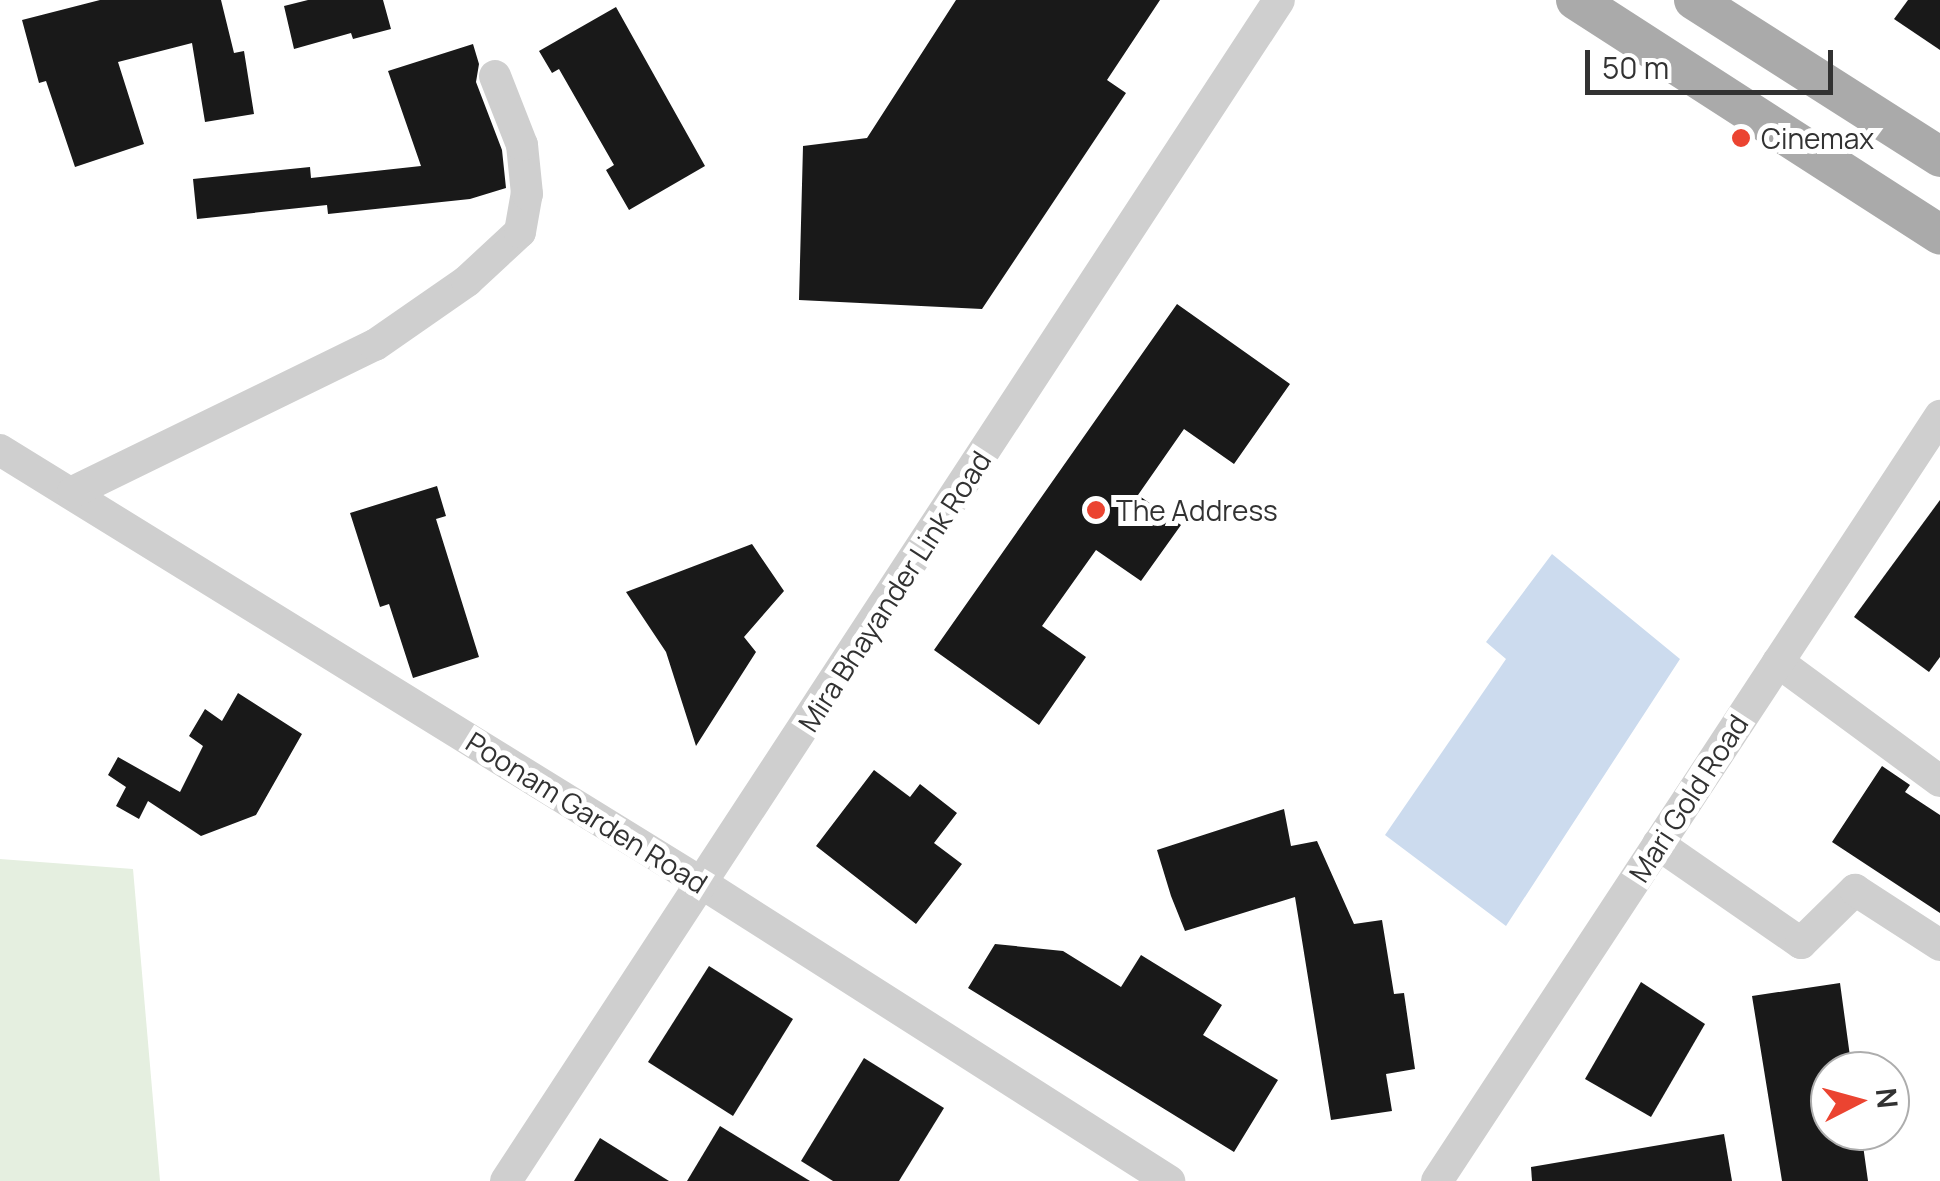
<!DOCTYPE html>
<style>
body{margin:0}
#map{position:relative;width:1940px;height:1181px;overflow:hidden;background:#fff;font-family:Manrope,sans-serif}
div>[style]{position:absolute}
.green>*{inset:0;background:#e5efe0}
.water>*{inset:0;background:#ccdbee}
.building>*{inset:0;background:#191919}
.minor>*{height:32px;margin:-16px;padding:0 16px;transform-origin:16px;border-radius:16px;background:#cfcfcf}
.major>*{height:40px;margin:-20px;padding:0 20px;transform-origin:20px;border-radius:20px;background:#aaa}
.dots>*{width:28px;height:28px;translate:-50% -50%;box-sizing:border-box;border:5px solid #fff;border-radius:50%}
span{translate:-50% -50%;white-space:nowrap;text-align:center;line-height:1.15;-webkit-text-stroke:10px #fff;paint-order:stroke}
.poi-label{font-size:28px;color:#323232}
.left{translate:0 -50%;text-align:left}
.street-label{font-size:28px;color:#323232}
.north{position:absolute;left:1810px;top:1051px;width:100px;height:100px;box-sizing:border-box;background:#fff;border:2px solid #adadad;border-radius:50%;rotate:84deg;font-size:28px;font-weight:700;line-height:40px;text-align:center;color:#323232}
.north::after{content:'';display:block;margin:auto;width:35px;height:45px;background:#eb4431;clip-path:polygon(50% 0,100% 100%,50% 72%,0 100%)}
.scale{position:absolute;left:1585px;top:50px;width:248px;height:45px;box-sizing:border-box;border:5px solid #323232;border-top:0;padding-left:12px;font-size:30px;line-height:35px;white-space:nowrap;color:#323232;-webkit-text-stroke:8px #fff;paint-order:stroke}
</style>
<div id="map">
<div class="green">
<i style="clip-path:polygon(0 859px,133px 869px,160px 1181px,0 1181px)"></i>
</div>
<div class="water">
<i style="clip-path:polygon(1552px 554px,1680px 659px,1506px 926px,1385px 835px,1506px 659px,1486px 642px)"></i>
</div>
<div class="building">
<i style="clip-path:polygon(100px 0,221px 0,234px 53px,244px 51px,254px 114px,205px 122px,192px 43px,118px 62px,144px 144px,75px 167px,46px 81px,39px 83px,22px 20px)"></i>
<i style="clip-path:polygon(308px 0,383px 0,391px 29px,353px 39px,351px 33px,294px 49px,284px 6px)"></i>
<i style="clip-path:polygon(956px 0,1160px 0,1107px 80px,1126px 93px,982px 309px,799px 300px,803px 146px,867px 138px)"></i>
<i style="clip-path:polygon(1908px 0,1940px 0,1940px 50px,1894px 19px)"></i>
<i style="clip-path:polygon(616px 7px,705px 166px,629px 210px,606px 170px,614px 165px,559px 69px,552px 73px,539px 51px)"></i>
<i style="clip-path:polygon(473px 44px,479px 64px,476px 82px,502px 150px,506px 188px,470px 199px,328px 214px,327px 205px,197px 219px,193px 179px,310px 167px,311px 178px,421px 166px,388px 71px)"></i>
<i style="clip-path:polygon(1177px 304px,1290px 384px,1234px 464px,1184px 429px,1138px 495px,1181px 525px,1141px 581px,1096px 550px,1042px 626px,1086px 657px,1039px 725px,934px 650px)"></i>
<i style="clip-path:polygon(437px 486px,446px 516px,436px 519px,479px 657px,413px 678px,389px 604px,380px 607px,350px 513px)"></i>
<i style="clip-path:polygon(1940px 500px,1940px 657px,1929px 672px,1854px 617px)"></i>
<i style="clip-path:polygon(752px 544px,784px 591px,744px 637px,756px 652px,696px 746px,666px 652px,626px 592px)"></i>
<i style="clip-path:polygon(238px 693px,302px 734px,256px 815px,201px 836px,148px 801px,139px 819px,116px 806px,126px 787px,108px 775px,118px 757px,180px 792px,203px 746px,189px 736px,205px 709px,222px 721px)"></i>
<i style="clip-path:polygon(1882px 766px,1910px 785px,1905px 792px,1940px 815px,1940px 913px,1832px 842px)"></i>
<i style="clip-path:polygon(874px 770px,910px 797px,920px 784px,957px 813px,934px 843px,962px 864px,916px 924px,816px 846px)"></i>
<i style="clip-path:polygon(1284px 809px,1291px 846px,1317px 841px,1354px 924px,1382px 920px,1394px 994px,1404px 993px,1415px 1069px,1386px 1074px,1392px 1111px,1331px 1120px,1295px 897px,1185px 931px,1171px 896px,1157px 850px)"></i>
<i style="clip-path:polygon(995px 944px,1063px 951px,1121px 987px,1141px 955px,1222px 1005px,1203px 1035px,1278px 1080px,1234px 1152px,968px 988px)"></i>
<i style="clip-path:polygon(709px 966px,793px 1019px,733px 1116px,648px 1062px)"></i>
<i style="clip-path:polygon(1641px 982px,1705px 1024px,1651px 1117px,1585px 1079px)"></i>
<i style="clip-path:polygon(1840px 983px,1852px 1071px,1830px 1071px,1830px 1131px,1861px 1131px,1868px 1181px,1782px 1181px,1752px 996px)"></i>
<i style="clip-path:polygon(864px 1058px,944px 1108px,899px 1181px,833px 1181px,801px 1161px)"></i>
<i style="clip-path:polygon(720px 1126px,810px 1181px,687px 1181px)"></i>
<i style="clip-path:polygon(1724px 1134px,1732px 1181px,1532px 1181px,1531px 1167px)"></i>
<i style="clip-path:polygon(600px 1138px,669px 1181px,574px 1181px)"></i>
</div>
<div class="minor">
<i style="left:0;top:450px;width:826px;rotate:31.69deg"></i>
<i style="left:703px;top:884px;width:553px;rotate:32.51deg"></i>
<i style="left:73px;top:492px;width:336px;rotate:-26deg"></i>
<i style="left:375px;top:345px;width:112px;rotate:-34.8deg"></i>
<i style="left:467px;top:281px;width:72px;rotate:-42.8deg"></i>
<i style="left:520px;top:232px;width:39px;rotate:-80deg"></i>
<i style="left:527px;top:194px;width:49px;rotate:-95.8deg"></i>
<i style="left:522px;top:145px;width:74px;rotate:-111.4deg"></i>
<i style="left:1778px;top:662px;width:201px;rotate:36.3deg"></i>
<i style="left:1658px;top:844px;width:174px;rotate:34.7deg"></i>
<i style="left:1801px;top:943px;width:76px;rotate:-44.5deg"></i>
<i style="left:1855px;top:890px;width:101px;rotate:32.9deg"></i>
<i style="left:506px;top:1181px;width:1411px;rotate:-56.79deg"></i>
<i style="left:1437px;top:1181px;width:916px;rotate:-56.67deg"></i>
</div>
<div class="major">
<i style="left:1576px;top:0;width:433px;rotate:32.8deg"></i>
<i style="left:1694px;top:0;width:292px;rotate:32.5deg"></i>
</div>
<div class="dots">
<i style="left:1741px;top:138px;background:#eb4431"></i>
<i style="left:1096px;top:510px;background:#eb4431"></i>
</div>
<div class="poi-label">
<span class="left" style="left:1761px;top:138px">Cinemax</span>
<span class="left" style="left:1116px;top:510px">The Address</span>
</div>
<div class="street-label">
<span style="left:894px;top:591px;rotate:-57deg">Mira Bhayander Link Road</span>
<span style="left:1688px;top:798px;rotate:-57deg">Mari Gold Road</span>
<span style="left:587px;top:812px;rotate:32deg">Poonam Garden Road</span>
</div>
<div class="north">N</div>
<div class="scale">50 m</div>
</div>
